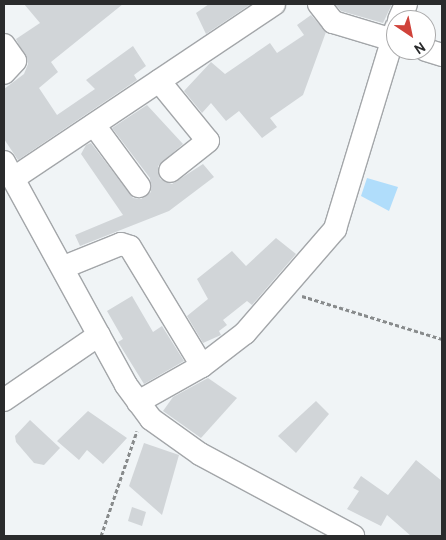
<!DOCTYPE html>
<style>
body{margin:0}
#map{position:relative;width:446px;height:540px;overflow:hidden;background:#f0f4f6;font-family:Overpass,sans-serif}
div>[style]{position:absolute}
.green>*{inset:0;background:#b0ddfb}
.building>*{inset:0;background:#d1d5d8}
.path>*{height:3px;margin-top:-1.5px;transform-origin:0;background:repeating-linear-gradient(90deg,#888b8c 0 4px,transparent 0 6.5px)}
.roads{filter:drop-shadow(1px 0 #a3a6a9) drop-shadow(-1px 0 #a3a6a9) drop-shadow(0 1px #a3a6a9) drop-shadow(0 -1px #a3a6a9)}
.minor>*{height:22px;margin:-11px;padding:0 11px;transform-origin:11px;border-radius:11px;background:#fff}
span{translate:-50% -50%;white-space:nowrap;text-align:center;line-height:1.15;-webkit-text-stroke:5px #fff;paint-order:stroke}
.frame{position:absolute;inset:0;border:5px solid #2a2b2c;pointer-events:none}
.north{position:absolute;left:386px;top:10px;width:50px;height:50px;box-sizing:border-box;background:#fff;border:1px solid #aaaaab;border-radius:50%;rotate:146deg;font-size:14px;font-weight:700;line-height:20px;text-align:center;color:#2a2b2c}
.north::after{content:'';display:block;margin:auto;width:18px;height:22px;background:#d0423a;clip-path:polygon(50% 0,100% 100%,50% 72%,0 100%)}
</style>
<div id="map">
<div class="green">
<i style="clip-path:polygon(367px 178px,398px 187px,389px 211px,361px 196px)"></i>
</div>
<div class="building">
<i style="clip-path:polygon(24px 4px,123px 4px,51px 62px,58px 72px,39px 88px,57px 115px,95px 89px,86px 80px,133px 46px,146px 66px,134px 75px,137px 80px,18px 160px,4px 139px,4px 89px,24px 74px,28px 64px,16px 39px,40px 23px)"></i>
<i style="clip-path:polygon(209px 4px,251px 4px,206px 34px,196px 13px)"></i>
<i style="clip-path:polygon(335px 4px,392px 4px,383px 23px,341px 11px)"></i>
<i style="clip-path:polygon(311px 15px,326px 32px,303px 95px,270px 118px,277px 127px,262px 138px,239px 111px,226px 121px,211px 103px,202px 113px,184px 91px,211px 62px,225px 74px,270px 43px,277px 53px,304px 35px,297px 25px)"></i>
<i style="clip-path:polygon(147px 105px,183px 144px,158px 166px,160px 179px,172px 184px,203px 164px,214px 177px,169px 211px,80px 246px,75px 235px,123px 215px,81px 154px,86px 145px,91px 143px,133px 198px,141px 199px,151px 192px,150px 178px,112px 128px)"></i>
<i style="clip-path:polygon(276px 238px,296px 254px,252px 305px,247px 301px,223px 320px,227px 325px,219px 331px,221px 335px,203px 343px,187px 316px,208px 299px,197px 279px,232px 251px,246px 266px)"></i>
<i style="clip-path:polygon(132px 296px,153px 332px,162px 326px,184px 361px,144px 384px,118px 342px,123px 339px,107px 311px)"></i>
<i style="clip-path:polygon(208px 378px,237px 398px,201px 438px,163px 411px,173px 397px)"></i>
<i style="clip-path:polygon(316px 401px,329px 414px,296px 453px,278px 436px)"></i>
<i style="clip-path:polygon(88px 411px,127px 438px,103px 464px,87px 450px,79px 460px,57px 441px)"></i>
<i style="clip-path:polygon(30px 420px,60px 448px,44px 465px,34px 463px,16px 442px,15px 436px)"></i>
<i style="clip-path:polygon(144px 443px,179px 455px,162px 515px,129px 486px)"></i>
<i style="clip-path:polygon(416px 460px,442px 481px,442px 536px,411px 536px,387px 515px,381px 526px,347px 509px,359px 491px,353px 488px,361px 476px,388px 495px)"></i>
<i style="clip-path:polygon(132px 507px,146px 512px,142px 526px,128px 521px)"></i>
</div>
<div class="path">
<i style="left:302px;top:296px;width:146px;rotate:17.1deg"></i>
<i style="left:101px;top:536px;width:111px;rotate:-71.1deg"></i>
</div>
<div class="roads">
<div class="minor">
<i style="left:319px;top:4px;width:23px;rotate:52deg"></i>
<i style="left:333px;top:22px;width:66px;rotate:16.8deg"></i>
<i style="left:399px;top:20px;width:17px;rotate:-66deg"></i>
<i style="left:4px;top:45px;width:19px;rotate:55deg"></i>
<i style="left:15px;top:61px;width:16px;rotate:133deg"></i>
<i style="left:426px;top:50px;width:17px;rotate:17deg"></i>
<i style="left:159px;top:81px;width:77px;rotate:50.8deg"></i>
<i style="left:208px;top:141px;width:48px;rotate:141.7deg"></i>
<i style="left:94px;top:125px;width:76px;rotate:53.6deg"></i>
<i style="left:4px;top:162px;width:254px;rotate:61.3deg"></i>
<i style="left:126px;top:385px;width:42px;rotate:53.7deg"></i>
<i style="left:151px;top:419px;width:60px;rotate:35.5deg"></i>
<i style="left:200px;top:454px;width:174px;rotate:28.2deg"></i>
<i style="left:14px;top:178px;width:313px;rotate:-33.8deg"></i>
<i style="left:64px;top:267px;width:61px;rotate:-22deg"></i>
<i style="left:121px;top:244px;width:9px;rotate:18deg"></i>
<i style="left:130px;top:247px;width:139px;rotate:58.8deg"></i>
<i style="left:4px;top:400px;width:115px;rotate:-34.4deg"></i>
<i style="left:138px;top:402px;width:73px;rotate:-29.4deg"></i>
<i style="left:202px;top:366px;width:54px;rotate:-37.5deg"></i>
<i style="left:245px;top:333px;width:138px;rotate:-49.1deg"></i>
<i style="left:335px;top:229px;width:210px;rotate:-73.1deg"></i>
</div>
</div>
<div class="frame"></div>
<div class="north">N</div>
</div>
